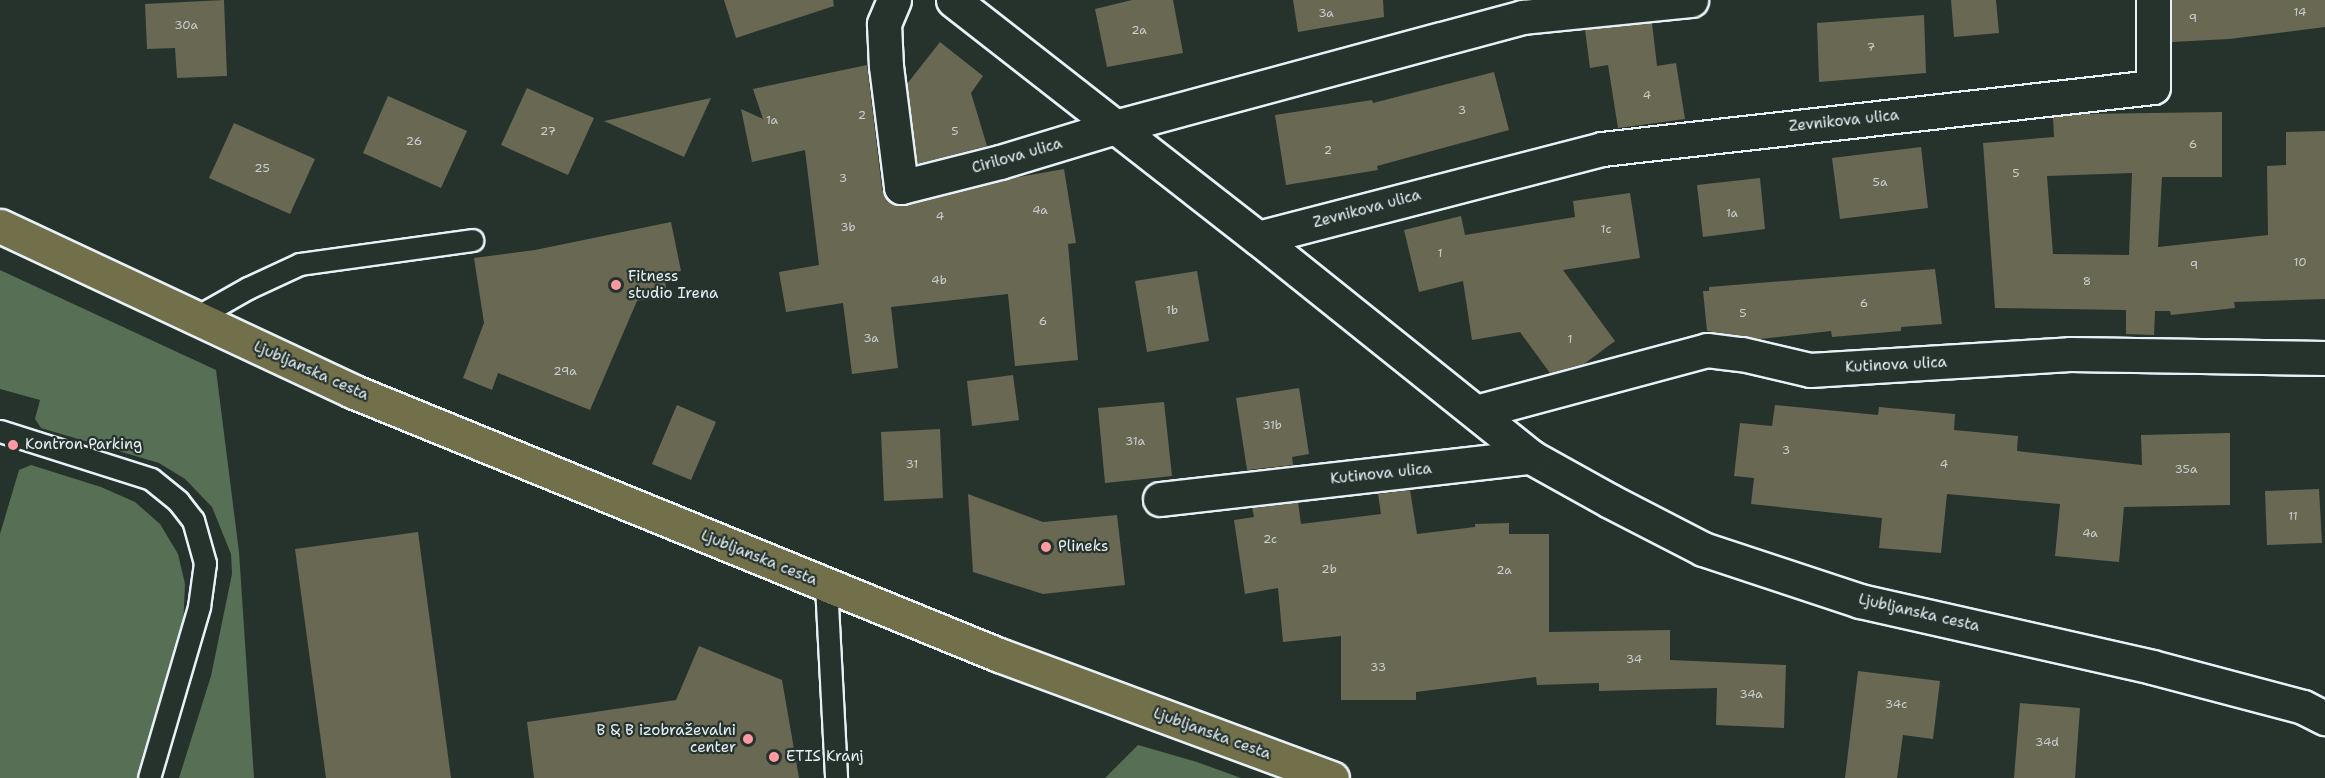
<!DOCTYPE html>
<meta charset="utf-8">
<style>
body{margin:0}
#map{position:relative;width:2325px;height:778px;overflow:hidden;background:#26332d;font-family:"Shantell Sans",sans-serif}
div>[style]{position:absolute}
.green>*{inset:0;background:#576f54}
.building>*{inset:0;background:#696853}
.roads{filter:drop-shadow(2px 0 #e8f1f8) drop-shadow(-2px 0 #e8f1f8) drop-shadow(0 2px #e8f1f8) drop-shadow(0 -2px #e8f1f8)}
.lane>*{height:21px;margin:-10.5px;padding:0 10.5px;transform-origin:10.5px;border-radius:10.5px;background:#26332d}
.street>*{height:33px;margin:-16.5px;padding:0 16.5px;transform-origin:16.5px;border-radius:16.5px;background:#26332d}
.primary>*{height:33px;margin:-16.5px;padding:0 16.5px;transform-origin:16.5px;border-radius:16.5px;background:#71704a}
.dots>*{width:16px;height:16px;translate:-50% -50%;box-sizing:border-box;border:3px solid #26332d;border-radius:50%}
span{translate:-50% -50%;white-space:nowrap;text-align:center;line-height:1.15;-webkit-text-stroke:4.5px #26332d;paint-order:stroke}
.number-label{font-size:12px;color:#c8cfcf}
.number-label span{-webkit-text-stroke-width:0}
.street-label{font-size:15px;color:#e8f1f8}
.poi-label{font-size:15px;color:#e8f1f8}
.left{translate:0 -50%;text-align:left}
.right{translate:-100% -50%;text-align:right}
</style>
<div id="map">
<div class="green">
<i style="clip-path:polygon(0 270px,216px 370px,239px 552px,254px 778px,179px 778px,211px 676px,232px 574px,231px 554px,212px 507px,185px 479px,159px 463px,41px 428px,35px 419px,40px 400px,0 389px)"></i>
<i style="clip-path:polygon(31px 465px,101px 487px,135px 502px,160px 524px,178px 554px,185px 584px,183px 628px,137px 778px,0 778px,0 534px,19px 470px)"></i>
<i style="clip-path:polygon(1138px 745px,1197px 762px,1241px 778px,1105px 778px)"></i>
</div>
<div class="building">
<i style="clip-path:polygon(224px 0,227px 76px,177px 78px,175px 48px,147px 49px,145px 4px)"></i>
<i style="clip-path:polygon(724px 0,833px 0,834px 6px,736px 38px)"></i>
<i style="clip-path:polygon(1132px 0,1173px 0,1183px 53px,1107px 67px,1095px 9px)"></i>
<i style="clip-path:polygon(1293px 0,1383px 0,1384px 17px,1298px 32px)"></i>
<i style="clip-path:polygon(1951px 0,1996px 0,1999px 33px,1954px 37px)"></i>
<i style="clip-path:polygon(2172px 0,2325px 0,2325px 27px,2229px 39px,2172px 42px)"></i>
<i style="clip-path:polygon(1924px 15px,1926px 73px,1819px 82px,1817px 23px)"></i>
<i style="clip-path:polygon(1652px 23px,1657px 66px,1676px 63px,1685px 119px,1618px 128px,1608px 65px,1590px 68px,1585px 30px)"></i>
<i style="clip-path:polygon(940px 42px,983px 76px,971px 93px,987px 146px,917px 164px,907px 84px)"></i>
<i style="clip-path:polygon(867px 65px,882px 189px,886px 198px,895px 205px,906px 205px,1013px 178px,1064px 169px,1076px 243px,1068px 244px,1078px 360px,1015px 366px,1008px 294px,891px 307px,898px 368px,852px 374px,843px 303px,786px 312px,779px 272px,819px 265px,805px 150px,752px 162px,741px 109px,763px 119px,753px 89px)"></i>
<i style="clip-path:polygon(1494px 72px,1509px 130px,1377px 166px,1378px 170px,1286px 185px,1275px 115px,1372px 100px,1373px 103px)"></i>
<i style="clip-path:polygon(527px 88px,594px 118px,568px 175px,501px 145px)"></i>
<i style="clip-path:polygon(388px 96px,467px 131px,441px 188px,363px 153px)"></i>
<i style="clip-path:polygon(711px 98px,684px 157px,604px 121px)"></i>
<i style="clip-path:polygon(evenodd,2222px 112px,2222px 177px,2162px 177px,2158px 247px,2268px 235px,2267px 166px,2286px 165px,2286px 132px,2325px 131px,2325px 299px,2234px 302px,2235px 308px,2171px 315px,2170px 311px,2155px 311px,2154px 335px,2126px 334px,2126px 310px,1995px 308px,1983px 143px,2054px 137px,2053px 117px,2083px 114px,2222px 112px,2132px 173px,2129px 255px,2053px 254px,2047px 176px,2132px 173px)"></i>
<i style="clip-path:polygon(234px 123px,315px 159px,290px 214px,209px 178px)"></i>
<i style="clip-path:polygon(1921px 147px,1928px 208px,1840px 219px,1832px 158px)"></i>
<i style="clip-path:polygon(1760px 178px,1765px 229px,1703px 237px,1697px 185px)"></i>
<i style="clip-path:polygon(1630px 193px,1640px 258px,1563px 270px,1615px 341px,1584px 364px,1550px 373px,1520px 332px,1472px 340px,1463px 281px,1419px 292px,1404px 230px,1461px 216px,1465px 235px,1575px 217px,1573px 201px)"></i>
<i style="clip-path:polygon(671px 222px,681px 271px,664px 274px,667px 295px,637px 301px,590px 410px,498px 373px,492px 390px,463px 378px,484px 323px,474px 258px,535px 250px)"></i>
<i style="clip-path:polygon(1935px 269px,1942px 324px,1901px 327px,1901px 331px,1832px 337px,1831px 331px,1760px 339px,1707px 331px,1703px 291px,1709px 291px,1709px 287px)"></i>
<i style="clip-path:polygon(1197px 271px,1209px 341px,1147px 352px,1135px 281px)"></i>
<i style="clip-path:polygon(1013px 375px,1019px 420px,972px 426px,967px 381px)"></i>
<i style="clip-path:polygon(1299px 388px,1309px 454px,1292px 457px,1293px 465px,1247px 470px,1236px 398px)"></i>
<i style="clip-path:polygon(1164px 402px,1172px 476px,1105px 483px,1098px 408px)"></i>
<i style="clip-path:polygon(677px 405px,716px 422px,691px 480px,652px 464px)"></i>
<i style="clip-path:polygon(1775px 405px,1878px 415px,1879px 407px,1955px 414px,1954px 430px,2018px 436px,2017px 451px,2142px 465px,2141px 435px,2230px 433px,2230px 505px,2124px 507px,2119px 562px,2055px 556px,2060px 504px,1947px 494px,1941px 553px,1879px 548px,1882px 518px,1751px 504px,1754px 478px,1734px 476px,1740px 423px,1772px 426px)"></i>
<i style="clip-path:polygon(940px 429px,943px 498px,884px 501px,881px 432px)"></i>
<i style="clip-path:polygon(2319px 489px,2322px 543px,2267px 545px,2265px 491px)"></i>
<i style="clip-path:polygon(1410px 490px,1417px 534px,1475px 527px,1475px 524px,1509px 523px,1509px 534px,1549px 534px,1549px 632px,1670px 630px,1670px 660px,1786px 665px,1784px 728px,1716px 725px,1717px 688px,1599px 691px,1599px 683px,1537px 685px,1536px 677px,1416px 692px,1416px 700px,1341px 700px,1341px 636px,1283px 642px,1278px 588px,1245px 594px,1234px 520px,1254px 517px,1252px 507px,1298px 502px,1301px 524px,1381px 514px,1378px 494px)"></i>
<i style="clip-path:polygon(968px 494px,1043px 522px,1117px 515px,1125px 585px,1043px 594px,973px 572px)"></i>
<i style="clip-path:polygon(418px 532px,451px 778px,326px 778px,295px 549px)"></i>
<i style="clip-path:polygon(699px 646px,782px 680px,799px 778px,534px 778px,527px 722px,676px 700px)"></i>
<i style="clip-path:polygon(1858px 671px,1940px 681px,1933px 739px,1903px 735px,1897px 778px,1845px 778px)"></i>
<i style="clip-path:polygon(2020px 703px,2080px 708px,2075px 778px,2014px 778px)"></i>
</div>
<div class="roads">
<div class="lane">
<i style="left:195px;top:318px;width:61px;rotate:-29.5deg"></i>
<i style="left:248px;top:288px;width:57px;rotate:-24.8deg"></i>
<i style="left:300px;top:264px;width:174px;rotate:-7.9deg"></i>
<i style="left:0;top:431px;width:158px;rotate:17.6deg"></i>
<i style="left:151px;top:479px;width:35px;rotate:39deg"></i>
<i style="left:178px;top:501px;width:24px;rotate:52deg"></i>
<i style="left:193px;top:520px;width:45px;rotate:74.4deg"></i>
<i style="left:205px;top:563px;width:44px;rotate:97.8deg"></i>
<i style="left:199px;top:607px;width:178px;rotate:106.3deg"></i>
<i style="left:826px;top:585px;width:193px;rotate:87deg"></i>
</div>
<div class="street">
<i style="left:894px;top:0;width:26px;rotate:113deg"></i>
<i style="left:884px;top:24px;width:42px;rotate:87.3deg"></i>
<i style="left:886px;top:66px;width:122px;rotate:82.9deg"></i>
<i style="left:901px;top:187px;width:102px;rotate:-14.2deg"></i>
<i style="left:1000px;top:162px;width:120px;rotate:-16.9deg"></i>
<i style="left:1115px;top:127px;width:423px;rotate:-15.1deg"></i>
<i style="left:1523px;top:17px;width:169px;rotate:-5.8deg"></i>
<i style="left:953px;top:0;width:387px;rotate:38deg"></i>
<i style="left:1258px;top:238px;width:350px;rotate:38.7deg"></i>
<i style="left:1531px;top:457px;width:90px;rotate:29.1deg"></i>
<i style="left:1610px;top:501px;width:105px;rotate:27.3deg"></i>
<i style="left:1703px;top:549px;width:165px;rotate:18.3deg"></i>
<i style="left:1860px;top:601px;width:299px;rotate:12.7deg"></i>
<i style="left:2152px;top:667px;width:156px;rotate:14.8deg"></i>
<i style="left:2303px;top:707px;width:25px;rotate:27deg"></i>
<i style="left:1258px;top:238px;width:355px;rotate:-14.5deg"></i>
<i style="left:1602px;top:149px;width:554px;rotate:-6.42deg"></i>
<i style="left:2153px;top:87px;width:87px;rotate:-90deg"></i>
<i style="left:1476px;top:412px;width:239px;rotate:-15deg"></i>
<i style="left:1707px;top:350px;width:35px;rotate:7deg"></i>
<i style="left:1742px;top:354px;width:70px;rotate:13.2deg"></i>
<i style="left:1810px;top:370px;width:260px;rotate:-3.5deg"></i>
<i style="left:2070px;top:354px;width:255px;rotate:0.9deg"></i>
<i style="left:1160px;top:499px;width:373px;rotate:-6.5deg"></i>
</div>
<div class="primary">
<i style="left:0;top:226px;width:389px;rotate:25.1deg"></i>
<i style="left:352px;top:391px;width:699px;rotate:22.2deg"></i>
<i style="left:999px;top:655px;width:355px;rotate:20.3deg"></i>
</div>
</div>
<div class="dots">
<i style="left:616px;top:285px;background:#ff9aa2"></i>
<i style="left:13px;top:445px;background:#ff9aa2"></i>
<i style="left:1046px;top:547px;background:#ff9aa2"></i>
<i style="left:748px;top:739px;background:#ff9aa2"></i>
<i style="left:774px;top:757px;background:#ff9aa2"></i>
</div>
<div class="number-label">
<span style="left:2300px;top:13px">14</span>
<span style="left:1326px;top:14px">3a</span>
<span style="left:2193px;top:19px">9</span>
<span style="left:186px;top:26px">30a</span>
<span style="left:1139px;top:31px">2a</span>
<span style="left:1871px;top:48px">7</span>
<span style="left:1647px;top:96px">4</span>
<span style="left:1462px;top:111px">3</span>
<span style="left:862px;top:116px">2</span>
<span style="left:772px;top:121px">1a</span>
<span style="left:548px;top:132px">27</span>
<span style="left:955px;top:132px">5</span>
<span style="left:414px;top:142px">26</span>
<span style="left:2193px;top:145px">6</span>
<span style="left:1328px;top:151px">2</span>
<span style="left:262px;top:169px">25</span>
<span style="left:2016px;top:174px">5</span>
<span style="left:843px;top:179px">3</span>
<span style="left:1880px;top:183px">5a</span>
<span style="left:1040px;top:211px">4a</span>
<span style="left:1732px;top:214px">1a</span>
<span style="left:940px;top:217px">4</span>
<span style="left:848px;top:228px">3b</span>
<span style="left:1606px;top:230px">1c</span>
<span style="left:1440px;top:254px">1</span>
<span style="left:2300px;top:263px">10</span>
<span style="left:2194px;top:266px">9</span>
<span style="left:939px;top:281px">4b</span>
<span style="left:2087px;top:282px">8</span>
<span style="left:1864px;top:304px">6</span>
<span style="left:1172px;top:311px">1b</span>
<span style="left:1743px;top:314px">5</span>
<span style="left:1043px;top:322px">6</span>
<span style="left:871px;top:339px">3a</span>
<span style="left:1570px;top:340px">1</span>
<span style="left:565px;top:372px">29a</span>
<span style="left:1272px;top:426px">31b</span>
<span style="left:1135px;top:442px">31a</span>
<span style="left:1786px;top:451px">3</span>
<span style="left:912px;top:465px">31</span>
<span style="left:1944px;top:465px">4</span>
<span style="left:2186px;top:470px">35a</span>
<span style="left:2293px;top:517px">11</span>
<span style="left:2090px;top:534px">4a</span>
<span style="left:1270px;top:540px">2c</span>
<span style="left:1329px;top:570px">2b</span>
<span style="left:1504px;top:571px">2a</span>
<span style="left:1634px;top:660px">34</span>
<span style="left:1378px;top:668px">33</span>
<span style="left:1751px;top:695px">34a</span>
<span style="left:1896px;top:705px">34c</span>
<span style="left:2047px;top:743px">34d</span>
</div>
<div class="street-label">
<span style="left:1844px;top:121px;rotate:-6deg">Zevnikova ulica</span>
<span style="left:1017px;top:156px;rotate:-16deg">Cirilova ulica</span>
<span style="left:1367px;top:209px;rotate:-15deg">Zevnikova ulica</span>
<span style="left:1896px;top:365px;rotate:-3deg">Kutinova ulica</span>
<span style="left:311px;top:371px;rotate:24deg">Ljubljanska cesta</span>
<span style="left:1381px;top:474px;rotate:-6deg">Kutinova ulica</span>
<span style="left:759px;top:558px;rotate:22deg">Ljubljanska cesta</span>
<span style="left:1919px;top:613px;rotate:13deg">Ljubljanska cesta</span>
<span style="left:1212px;top:734px;rotate:20deg">Ljubljanska cesta</span>
</div>
<div class="poi-label">
<span class="left" style="left:628px;top:285px">Fitness<br>studio Irena</span>
<span class="left" style="left:25px;top:445px">Kontron Parking</span>
<span class="left" style="left:1058px;top:547px">Plineks</span>
<span class="right" style="left:736px;top:739px">B &amp; B izobraževalni<br>center</span>
<span class="left" style="left:786px;top:757px">ETIS Kranj</span>
</div>
</div>
